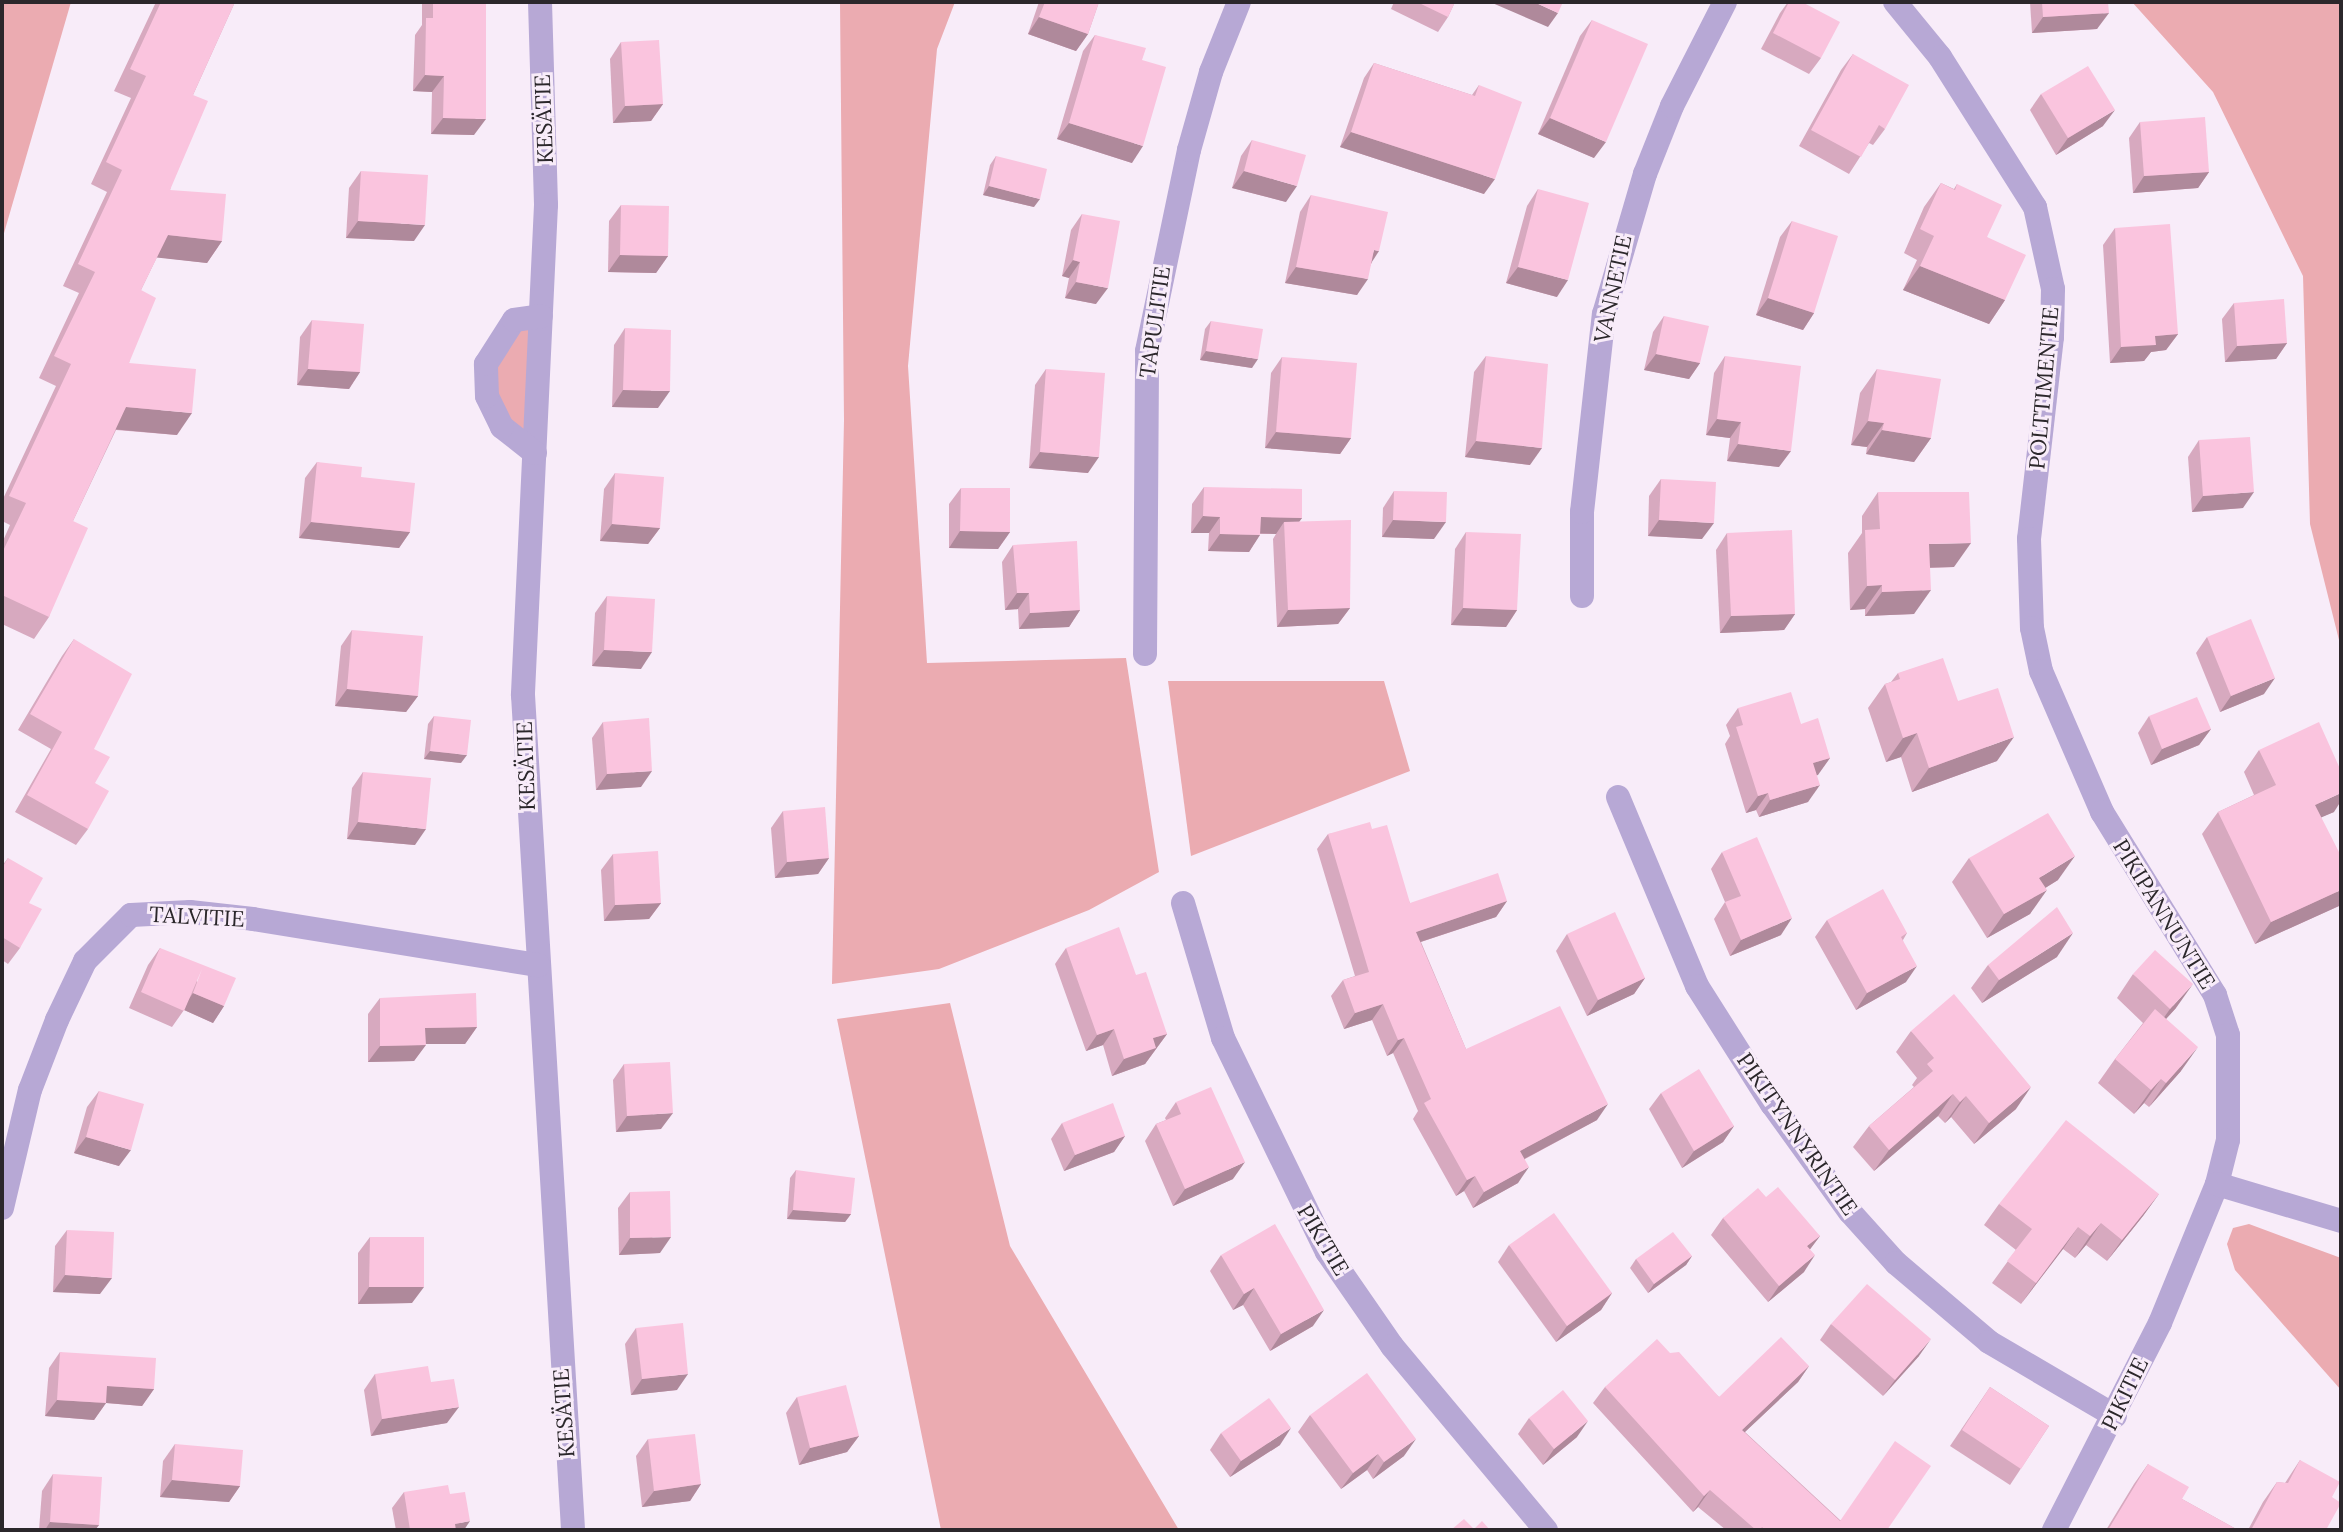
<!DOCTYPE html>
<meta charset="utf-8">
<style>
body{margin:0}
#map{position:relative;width:2343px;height:1532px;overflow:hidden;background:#f8ecf9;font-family:Lora,serif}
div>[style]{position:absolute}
.green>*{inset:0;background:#ebabb1}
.minor>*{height:24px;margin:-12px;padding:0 12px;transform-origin:12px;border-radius:12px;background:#b7a8d5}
.wall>*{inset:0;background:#d7a9bf}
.shaded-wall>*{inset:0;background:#af899b}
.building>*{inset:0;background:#fac4de}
span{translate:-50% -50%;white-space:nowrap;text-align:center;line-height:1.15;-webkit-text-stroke:6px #f8ecf9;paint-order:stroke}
.street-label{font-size:22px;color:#2b272b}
.frame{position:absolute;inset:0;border:4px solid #2b272b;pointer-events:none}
</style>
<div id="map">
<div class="green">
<i style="clip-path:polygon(2px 2px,71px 2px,2px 240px)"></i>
<i style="clip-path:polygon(840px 2px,955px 2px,937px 49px,908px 366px,927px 663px,1126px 658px,1159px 872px,1089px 910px,939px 969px,832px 984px,844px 420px)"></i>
<i style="clip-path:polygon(2132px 2px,2341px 2px,2341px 648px,2310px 524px,2303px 276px,2213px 92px)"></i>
<i style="clip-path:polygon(541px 316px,535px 453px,487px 396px,499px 337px)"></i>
<i style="clip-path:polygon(1168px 681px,1384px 681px,1410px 771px,1191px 856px)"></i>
<i style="clip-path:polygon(950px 1003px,1010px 1246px,1179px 1530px,941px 1530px,837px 1019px)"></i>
<i style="clip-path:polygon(2249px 1224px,2341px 1258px,2341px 1390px,2235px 1270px,2227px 1244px,2233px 1228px)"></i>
</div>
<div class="minor">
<i style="left:540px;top:2px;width:203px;rotate:88.3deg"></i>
<i style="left:546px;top:205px;width:491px;rotate:92.7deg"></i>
<i style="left:523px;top:695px;width:836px;rotate:86.57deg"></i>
<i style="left:1895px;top:2px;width:71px;rotate:50.7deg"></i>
<i style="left:1940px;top:57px;width:178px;rotate:57.7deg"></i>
<i style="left:2035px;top:207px;width:84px;rotate:77.6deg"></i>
<i style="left:2053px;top:289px;width:48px;rotate:91.2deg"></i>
<i style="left:2052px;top:337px;width:203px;rotate:96.5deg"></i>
<i style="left:2029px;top:539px;width:89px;rotate:88.1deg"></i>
<i style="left:2032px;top:628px;width:44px;rotate:78.2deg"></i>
<i style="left:2041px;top:671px;width:154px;rotate:66.6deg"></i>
<i style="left:2102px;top:812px;width:215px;rotate:58.3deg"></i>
<i style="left:2215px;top:995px;width:42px;rotate:72deg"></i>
<i style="left:2228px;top:1035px;width:105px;rotate:90deg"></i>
<i style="left:2228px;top:1140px;width:45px;rotate:104deg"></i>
<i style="left:2217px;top:1184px;width:150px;rotate:112.3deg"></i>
<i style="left:2160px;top:1323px;width:233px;rotate:117.1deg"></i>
<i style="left:535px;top:453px;width:42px;rotate:-141.8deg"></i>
<i style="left:502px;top:427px;width:34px;rotate:-116deg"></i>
<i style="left:487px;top:396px;width:32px;rotate:-92deg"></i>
<i style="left:486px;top:364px;width:52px;rotate:-57.5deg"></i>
<i style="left:514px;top:320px;width:27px;rotate:-8deg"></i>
<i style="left:1582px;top:596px;width:84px;rotate:-90deg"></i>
<i style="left:1582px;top:512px;width:199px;rotate:-83.7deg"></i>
<i style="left:1604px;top:314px;width:146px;rotate:-73.7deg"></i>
<i style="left:1645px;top:174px;width:73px;rotate:-68.3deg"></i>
<i style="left:1672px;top:106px;width:117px;rotate:-63deg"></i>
<i style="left:1145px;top:654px;width:303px;rotate:-89.6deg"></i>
<i style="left:1147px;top:351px;width:205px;rotate:-78.2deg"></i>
<i style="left:1189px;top:150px;width:81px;rotate:-74.2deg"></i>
<i style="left:1211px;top:72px;width:75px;rotate:-68.2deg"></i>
<i style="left:1618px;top:797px;width:205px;rotate:67.3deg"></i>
<i style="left:1697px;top:986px;width:140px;rotate:57.6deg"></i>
<i style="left:1772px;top:1104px;width:133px;rotate:54.2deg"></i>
<i style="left:1850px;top:1212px;width:69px;rotate:48deg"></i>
<i style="left:1896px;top:1263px;width:122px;rotate:40.3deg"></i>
<i style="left:1989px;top:1342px;width:146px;rotate:30.4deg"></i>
<i style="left:1183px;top:903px;width:141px;rotate:73.5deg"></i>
<i style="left:1223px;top:1038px;width:238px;rotate:64.1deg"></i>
<i style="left:1327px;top:1252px;width:114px;rotate:55.3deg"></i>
<i style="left:1392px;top:1346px;width:240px;rotate:50.1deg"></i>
<i style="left:2217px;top:1184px;width:129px;rotate:16.6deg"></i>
<i style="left:2px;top:1208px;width:121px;rotate:-76.7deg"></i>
<i style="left:30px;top:1090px;width:75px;rotate:-68.9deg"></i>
<i style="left:57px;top:1020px;width:65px;rotate:-64.6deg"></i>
<i style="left:85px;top:961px;width:65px;rotate:-45deg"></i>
<i style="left:131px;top:915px;width:59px;rotate:-2.9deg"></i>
<i style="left:190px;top:912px;width:63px;rotate:6.3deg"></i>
<i style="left:253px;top:919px;width:289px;rotate:9.2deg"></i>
</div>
<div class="wall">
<i style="clip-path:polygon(156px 2px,235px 2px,193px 95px,170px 190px,222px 241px,207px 263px,157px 257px,141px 290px,129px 363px,177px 435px,116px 430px,73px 521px,49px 617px,34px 639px,2px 624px,2px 543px,10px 525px,2px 521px,2px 501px,56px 386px,39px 378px,79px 293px,63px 286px,107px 192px,91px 184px,131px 98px,114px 91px)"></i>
<i style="clip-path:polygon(422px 2px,486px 2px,474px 135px,431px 134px,432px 92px,413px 91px,415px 35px,422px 25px)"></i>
<i style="clip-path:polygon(1039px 2px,1099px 2px,1088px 34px,1076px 51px,1028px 34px)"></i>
<i style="clip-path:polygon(1394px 2px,1455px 2px,1448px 17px,1438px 32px,1391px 9px)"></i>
<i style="clip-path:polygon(1788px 2px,1802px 2px,1821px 58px,1809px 74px,1761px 49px,1780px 13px)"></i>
<i style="clip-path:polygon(2030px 2px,2108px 2px,2097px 29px,2032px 33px)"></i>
<i style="clip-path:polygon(1592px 20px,1594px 158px,1538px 134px,1580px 36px)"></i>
<i style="clip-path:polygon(1095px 35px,1142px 60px,1132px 163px,1057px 139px,1083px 51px)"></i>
<i style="clip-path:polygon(621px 42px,663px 104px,651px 121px,613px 123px,610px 59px)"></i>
<i style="clip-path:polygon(1853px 54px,1885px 129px,1873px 145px,1869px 143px,1849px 174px,1799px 146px,1841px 70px)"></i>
<i style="clip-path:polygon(1374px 63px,1472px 95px,1479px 85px,1484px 194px,1340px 147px,1364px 78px)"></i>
<i style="clip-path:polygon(2041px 94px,2103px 126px,2056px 155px,2030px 110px)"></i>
<i style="clip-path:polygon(2140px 122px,2209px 172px,2198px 188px,2133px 193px,2129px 138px)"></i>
<i style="clip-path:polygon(1252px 140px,1286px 202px,1232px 188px,1241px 156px)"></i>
<i style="clip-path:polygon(996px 156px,1034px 207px,983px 195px,990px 165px)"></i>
<i style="clip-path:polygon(361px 171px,414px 241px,346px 238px,349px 188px)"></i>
<i style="clip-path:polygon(1941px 183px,1954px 189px,1957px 184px,1987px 237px,2005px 300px,1989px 324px,1903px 290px,1917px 260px,1904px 253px,1924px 207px)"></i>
<i style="clip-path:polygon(1538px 189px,1557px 297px,1506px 283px,1527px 206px)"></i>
<i style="clip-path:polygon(1311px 195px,1372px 262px,1357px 295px,1285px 283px,1300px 212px)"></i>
<i style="clip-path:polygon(621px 205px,668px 256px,656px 273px,608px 272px,609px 221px)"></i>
<i style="clip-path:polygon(1082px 214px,1096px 304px,1065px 298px,1069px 278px,1062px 276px,1071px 230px)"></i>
<i style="clip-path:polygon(1792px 221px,1814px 313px,1803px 330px,1756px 315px,1780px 237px)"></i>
<i style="clip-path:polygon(2115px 228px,2178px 334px,2166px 350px,2151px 352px,2144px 361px,2110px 363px,2103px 245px)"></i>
<i style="clip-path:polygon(2234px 303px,2287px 343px,2276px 359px,2225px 362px,2222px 319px)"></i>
<i style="clip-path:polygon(1664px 316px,1700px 363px,1689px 379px,1644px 370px,1653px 332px)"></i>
<i style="clip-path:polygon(312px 320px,360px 372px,349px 389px,297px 385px,300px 337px)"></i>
<i style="clip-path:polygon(1211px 321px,1252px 368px,1200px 360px,1205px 329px)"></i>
<i style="clip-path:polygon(625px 328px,658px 408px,612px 407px,614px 345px)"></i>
<i style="clip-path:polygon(1486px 356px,1530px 465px,1465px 457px,1474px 372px)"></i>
<i style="clip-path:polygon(1725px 356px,1779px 467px,1727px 461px,1730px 438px,1706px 435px,1714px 373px)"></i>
<i style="clip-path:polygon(1282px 357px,1351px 438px,1340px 454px,1265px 448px,1271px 373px)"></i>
<i style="clip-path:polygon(1046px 369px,1088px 473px,1029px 468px,1035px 385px)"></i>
<i style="clip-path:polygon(1877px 369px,1931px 438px,1914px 462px,1866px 454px,1867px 447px,1851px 445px,1860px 393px)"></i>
<i style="clip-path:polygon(2199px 440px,2243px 508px,2192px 512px,2188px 457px)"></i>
<i style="clip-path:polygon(317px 462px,361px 477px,410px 532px,399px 548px,299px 538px,305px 478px)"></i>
<i style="clip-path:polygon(615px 473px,660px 528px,648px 544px,600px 541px,604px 489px)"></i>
<i style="clip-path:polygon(1661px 479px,1702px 539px,1648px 536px,1649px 496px)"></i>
<i style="clip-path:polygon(1204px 487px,1302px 518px,1299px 522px,1350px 608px,1338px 624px,1277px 627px,1273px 539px,1276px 534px,1260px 534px,1249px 552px,1208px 551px,1209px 533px,1191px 533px,1192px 504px)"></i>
<i style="clip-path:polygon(961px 488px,1010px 532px,998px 549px,949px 548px,949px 504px)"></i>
<i style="clip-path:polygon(1394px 491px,1434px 539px,1382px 537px,1383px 508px)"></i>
<i style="clip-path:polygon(1878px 492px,1954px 567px,1930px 568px,1914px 614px,1865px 616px,1865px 609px,1850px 610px,1848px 553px,1862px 533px,1862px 516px)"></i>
<i style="clip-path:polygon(1466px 532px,1517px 610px,1506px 627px,1451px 625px,1455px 549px)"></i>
<i style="clip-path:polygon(1727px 533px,1795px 614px,1784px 630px,1720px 633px,1716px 550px)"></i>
<i style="clip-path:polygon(1013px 545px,1080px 610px,1069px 627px,1019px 629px,1018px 609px,1005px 610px,1002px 562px)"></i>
<i style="clip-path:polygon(607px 596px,641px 669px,592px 666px,595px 613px)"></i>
<i style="clip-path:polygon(352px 630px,418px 696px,406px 712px,335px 706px,341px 646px)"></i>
<i style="clip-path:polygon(2207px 637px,2264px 694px,2220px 712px,2196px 653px)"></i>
<i style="clip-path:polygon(74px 639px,94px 749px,88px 829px,76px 845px,15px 812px,51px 749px,18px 730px,62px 656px)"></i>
<i style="clip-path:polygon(1898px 673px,1958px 701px,1997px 761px,1912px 792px,1901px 757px,1886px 762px,1868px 708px,1885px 684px,1891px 682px)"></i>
<i style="clip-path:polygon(1738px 708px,1801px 724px,1830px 758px,1817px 775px,1808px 802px,1759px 817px,1756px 810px,1746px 813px,1725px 744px,1730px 736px,1726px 725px)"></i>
<i style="clip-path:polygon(434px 716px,461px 763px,424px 759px,428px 724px)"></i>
<i style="clip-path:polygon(2149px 716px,2211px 729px,2199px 745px,2151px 765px,2138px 733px)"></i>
<i style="clip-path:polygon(603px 722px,641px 787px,596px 790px,592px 738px)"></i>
<i style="clip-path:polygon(2259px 750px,2334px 812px,2321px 817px,2339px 906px,2255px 944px,2202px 834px,2218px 812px,2254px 795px,2244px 772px)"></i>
<i style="clip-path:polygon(363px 772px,415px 845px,347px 839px,352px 788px)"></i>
<i style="clip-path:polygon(783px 811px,829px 858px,818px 874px,775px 878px,771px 828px)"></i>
<i style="clip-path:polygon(1372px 829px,1410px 903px,1507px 901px,1496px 917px,1421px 942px,1466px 1049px,1597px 1120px,1525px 1159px,1518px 1183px,1473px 1208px,1464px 1191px,1456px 1196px,1413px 1119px,1418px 1111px,1393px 1053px,1387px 1056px,1372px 1020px,1344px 1029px,1331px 996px,1343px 980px,1355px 976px,1317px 849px,1328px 834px)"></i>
<i style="clip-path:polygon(1722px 852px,1781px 935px,1730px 956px,1714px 919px,1725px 902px,1711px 869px)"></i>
<i style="clip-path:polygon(613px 854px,661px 903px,649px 919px,604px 921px,601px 870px)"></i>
<i style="clip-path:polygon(8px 858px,29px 903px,20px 948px,8px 964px,2px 960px,2px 866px)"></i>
<i style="clip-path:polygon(1969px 858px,2058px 880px,2045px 888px,2030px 914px,1987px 938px,1952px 882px)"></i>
<i style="clip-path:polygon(1827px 920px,1907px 933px,1903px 940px,1906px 982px,1856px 1010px,1815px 937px)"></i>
<i style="clip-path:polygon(1567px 934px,1645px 978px,1634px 994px,1587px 1016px,1556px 951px)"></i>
<i style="clip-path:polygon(160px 948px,224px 1006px,213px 1023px,184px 1010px,172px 1027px,129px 1008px,148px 965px)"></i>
<i style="clip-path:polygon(1066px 948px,1136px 975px,1167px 1034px,1145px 1064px,1112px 1076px,1103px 1045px,1086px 1051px,1055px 964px)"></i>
<i style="clip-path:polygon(2057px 957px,1982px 1003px,1971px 988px,1988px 965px)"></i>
<i style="clip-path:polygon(2133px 974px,2176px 1008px,2166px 1019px,2181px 1071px,2149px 1107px,2144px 1103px,2134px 1114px,2098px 1083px,2115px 1059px,2143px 1023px,2117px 998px)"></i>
<i style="clip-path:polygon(380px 998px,477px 1027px,465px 1044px,426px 1044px,414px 1061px,368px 1062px,368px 1014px)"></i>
<i style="clip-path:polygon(1911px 1031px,2016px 1109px,1974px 1144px,1951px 1117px,1945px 1123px,1938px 1116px,1874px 1171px,1853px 1147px,1869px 1126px,1914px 1087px,1912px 1085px,1917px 1078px,1896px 1052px)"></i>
<i style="clip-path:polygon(624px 1064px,661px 1129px,616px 1132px,613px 1080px)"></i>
<i style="clip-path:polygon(99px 1091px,119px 1166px,74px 1153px,87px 1107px)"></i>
<i style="clip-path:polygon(1661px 1093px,1734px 1126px,1723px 1142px,1682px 1168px,1649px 1109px)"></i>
<i style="clip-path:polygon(1176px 1102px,1233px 1179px,1173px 1206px,1145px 1141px,1156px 1124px,1166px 1120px,1165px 1118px)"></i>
<i style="clip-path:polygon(1062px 1123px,1125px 1136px,1114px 1152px,1064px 1171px,1051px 1139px)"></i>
<i style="clip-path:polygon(796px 1170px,851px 1214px,845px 1222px,787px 1219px,790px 1178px)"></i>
<i style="clip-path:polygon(630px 1192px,660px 1253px,619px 1255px,618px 1208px)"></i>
<i style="clip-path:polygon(2159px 1194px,2143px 1216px,2107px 1261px,2086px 1245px,2075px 1258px,2063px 1249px,2021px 1304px,1992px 1283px,2016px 1250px,1984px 1225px,1999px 1204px)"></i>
<i style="clip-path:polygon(1766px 1197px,1820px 1236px,1810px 1249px,1804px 1272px,1768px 1302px,1711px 1235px,1723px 1218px)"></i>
<i style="clip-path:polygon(67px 1230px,100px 1294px,53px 1292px,55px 1246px)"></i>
<i style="clip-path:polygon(370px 1237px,412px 1303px,358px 1304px,358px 1253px)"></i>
<i style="clip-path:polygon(1509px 1245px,1612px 1293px,1601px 1310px,1556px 1342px,1498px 1262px)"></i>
<i style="clip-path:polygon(1221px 1255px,1313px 1326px,1270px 1351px,1243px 1305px,1233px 1310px,1210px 1271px)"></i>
<i style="clip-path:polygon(1692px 1256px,1686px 1265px,1648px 1293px,1630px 1268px,1636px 1259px)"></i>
<i style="clip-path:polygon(1831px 1324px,1919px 1356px,1883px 1396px,1820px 1340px)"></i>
<i style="clip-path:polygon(636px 1328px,677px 1390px,631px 1395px,625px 1344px)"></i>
<i style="clip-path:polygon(60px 1352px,154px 1389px,142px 1406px,106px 1403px,94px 1420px,45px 1416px,49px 1368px)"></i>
<i style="clip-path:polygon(1670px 1353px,1719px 1397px,1809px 1366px,1798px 1382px,1745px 1432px,1840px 1520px,1887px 1530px,1726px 1530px,1698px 1507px,1693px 1512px,1593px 1403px,1605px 1387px)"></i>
<i style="clip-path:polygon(375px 1374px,431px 1382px,447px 1423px,371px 1436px,364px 1390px)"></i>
<i style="clip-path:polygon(1990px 1387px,2049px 1426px,2010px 1485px,1950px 1446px)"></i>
<i style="clip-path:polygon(797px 1397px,859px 1436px,847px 1452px,799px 1465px,786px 1413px)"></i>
<i style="clip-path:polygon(1310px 1415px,1404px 1456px,1373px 1479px,1367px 1470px,1341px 1489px,1298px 1432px)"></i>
<i style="clip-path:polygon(1529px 1418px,1577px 1437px,1543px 1465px,1518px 1434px)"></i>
<i style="clip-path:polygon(1221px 1433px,1280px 1445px,1230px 1477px,1210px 1450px)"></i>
<i style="clip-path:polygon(648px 1439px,701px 1484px,690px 1501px,642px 1507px,636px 1456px)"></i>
<i style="clip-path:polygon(175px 1444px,240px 1486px,229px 1502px,160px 1497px,163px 1461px)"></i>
<i style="clip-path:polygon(2300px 1460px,2332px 1497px,2326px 1530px,2248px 1530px,2263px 1502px,2277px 1482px,2285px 1483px)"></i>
<i style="clip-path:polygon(2148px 1464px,2182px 1499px,2238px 1530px,2106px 1530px,2134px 1484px)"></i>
<i style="clip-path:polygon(53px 1474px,99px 1525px,95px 1530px,39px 1530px,42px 1491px)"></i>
<i style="clip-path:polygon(404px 1492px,450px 1494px,464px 1530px,396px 1530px,392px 1508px)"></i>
</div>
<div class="shaded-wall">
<i style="clip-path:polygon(1490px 2px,1534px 2px,1558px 13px,1548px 27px)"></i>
<i style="clip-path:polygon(2109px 13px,2097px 29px,2032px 33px,2043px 17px)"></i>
<i style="clip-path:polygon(1039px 17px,1088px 34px,1076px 51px,1028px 34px)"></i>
<i style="clip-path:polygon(425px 75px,444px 76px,432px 92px,413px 91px)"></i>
<i style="clip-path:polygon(663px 104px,651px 121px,613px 123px,625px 106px)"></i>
<i style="clip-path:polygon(2115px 110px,2103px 126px,2056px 155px,2068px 138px)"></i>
<i style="clip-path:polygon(443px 118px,486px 119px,474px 135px,431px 134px)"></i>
<i style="clip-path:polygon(1550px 118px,1606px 142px,1594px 158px,1538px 134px)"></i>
<i style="clip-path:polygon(1069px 123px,1143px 146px,1132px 163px,1057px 139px)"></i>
<i style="clip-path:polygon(1351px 132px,1495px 179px,1484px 194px,1340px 147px)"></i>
<i style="clip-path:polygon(1244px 171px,1297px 186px,1286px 202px,1232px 188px)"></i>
<i style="clip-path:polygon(2209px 172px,2198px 188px,2133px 193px,2144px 176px)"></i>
<i style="clip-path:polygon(989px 186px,1040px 199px,1034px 207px,983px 195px)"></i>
<i style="clip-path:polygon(358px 221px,425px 225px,414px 241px,346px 238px)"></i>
<i style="clip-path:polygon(168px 235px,222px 241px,207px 263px,152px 257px)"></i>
<i style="clip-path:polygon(1374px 250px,1379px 251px,1368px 268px)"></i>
<i style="clip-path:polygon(620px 255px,668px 256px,656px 273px,608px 272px)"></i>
<i style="clip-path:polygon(1073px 260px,1080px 262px,1069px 278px,1062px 276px)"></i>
<i style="clip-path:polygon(1920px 266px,2005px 300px,1989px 324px,1903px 290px)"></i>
<i style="clip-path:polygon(1296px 267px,1368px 279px,1357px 295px,1285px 283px)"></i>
<i style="clip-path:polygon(1518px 267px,1568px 280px,1557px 297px,1506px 283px)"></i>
<i style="clip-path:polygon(1076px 282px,1108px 288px,1096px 304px,1065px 298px)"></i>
<i style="clip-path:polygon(1768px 298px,1814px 313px,1803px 330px,1756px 315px)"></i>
<i style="clip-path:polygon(2178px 334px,2166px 350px,2151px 352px,2144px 361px,2110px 363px,2121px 347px,2155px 336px)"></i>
<i style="clip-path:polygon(2287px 343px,2276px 359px,2225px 362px,2237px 346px)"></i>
<i style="clip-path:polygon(1206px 351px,1258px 359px,1252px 368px,1200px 360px)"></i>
<i style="clip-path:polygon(1656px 354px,1700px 363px,1689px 379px,1644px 370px)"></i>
<i style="clip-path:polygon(308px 369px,360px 372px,349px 389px,297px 385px)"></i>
<i style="clip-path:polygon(623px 390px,670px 391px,658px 408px,612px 407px)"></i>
<i style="clip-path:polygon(126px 407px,192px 413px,177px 435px,111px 429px)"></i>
<i style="clip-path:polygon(1717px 419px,1741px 422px,1730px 438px,1706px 435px)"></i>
<i style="clip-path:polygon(1868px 421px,1884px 423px,1867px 447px,1851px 445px)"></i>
<i style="clip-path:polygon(1882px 430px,1931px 438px,1914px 462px,1866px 454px)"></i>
<i style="clip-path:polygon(1276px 432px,1351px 438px,1340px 454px,1265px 448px)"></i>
<i style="clip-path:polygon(1476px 441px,1542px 448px,1530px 465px,1465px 457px)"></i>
<i style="clip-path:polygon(1738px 444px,1791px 451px,1779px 467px,1727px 461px)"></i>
<i style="clip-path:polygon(1040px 452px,1099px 457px,1088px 473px,1029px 468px)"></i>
<i style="clip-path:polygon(2254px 492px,2243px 508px,2192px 512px,2203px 496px)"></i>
<i style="clip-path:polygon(1203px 516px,1220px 517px,1209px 533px,1191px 533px)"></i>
<i style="clip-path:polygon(1261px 517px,1302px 518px,1290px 534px,1284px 522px,1276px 534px,1249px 533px)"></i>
<i style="clip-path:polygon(1393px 520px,1446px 522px,1434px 539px,1382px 537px)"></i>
<i style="clip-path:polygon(1659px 520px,1714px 523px,1702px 539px,1648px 536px)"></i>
<i style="clip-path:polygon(311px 522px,410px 532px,399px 548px,299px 538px)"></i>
<i style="clip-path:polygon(612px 524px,660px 528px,648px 544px,600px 541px)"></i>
<i style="clip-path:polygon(960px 531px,1010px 532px,998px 549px,949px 548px)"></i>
<i style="clip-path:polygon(1220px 534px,1260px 535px,1249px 552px,1208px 551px)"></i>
<i style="clip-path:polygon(1971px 543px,1954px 567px,1912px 568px,1929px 544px)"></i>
<i style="clip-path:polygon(1882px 585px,1865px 609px,1850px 610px,1867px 586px)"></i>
<i style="clip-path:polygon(1931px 590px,1914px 614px,1865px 616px,1882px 592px)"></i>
<i style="clip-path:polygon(1017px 593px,1029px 593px,1018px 609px,1005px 610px)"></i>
<i style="clip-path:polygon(1350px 608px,1338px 624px,1277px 627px,1288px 610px)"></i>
<i style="clip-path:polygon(1463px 608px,1517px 610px,1506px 627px,1451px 625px)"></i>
<i style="clip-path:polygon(1080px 610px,1069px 627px,1019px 629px,1030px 613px)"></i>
<i style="clip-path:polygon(1795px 614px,1784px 630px,1720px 633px,1731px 616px)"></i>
<i style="clip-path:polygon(604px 650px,652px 652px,641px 669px,592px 666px)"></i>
<i style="clip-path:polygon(2275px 678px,2264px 694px,2220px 712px,2231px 696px)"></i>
<i style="clip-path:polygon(347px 689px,418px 696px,406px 712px,335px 706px)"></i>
<i style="clip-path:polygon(2211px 729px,2199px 745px,2151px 765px,2162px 749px)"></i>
<i style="clip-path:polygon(1917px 733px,1901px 757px,1886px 762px,1903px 738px)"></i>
<i style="clip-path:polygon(2014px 737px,1997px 761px,1912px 792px,1929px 768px)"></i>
<i style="clip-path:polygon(430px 751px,467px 755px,461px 763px,424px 759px)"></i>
<i style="clip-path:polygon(1830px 758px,1818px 775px,1802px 780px,1813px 763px)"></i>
<i style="clip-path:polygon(652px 771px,641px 787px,596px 790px,607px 774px)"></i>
<i style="clip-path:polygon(1820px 785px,1808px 802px,1759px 817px,1770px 800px)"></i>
<i style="clip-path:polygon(1768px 793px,1756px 810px,1746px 813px,1758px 796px)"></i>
<i style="clip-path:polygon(2341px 793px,2341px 801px,2334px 812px,2299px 827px,2315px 805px)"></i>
<i style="clip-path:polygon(358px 822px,426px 829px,415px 845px,347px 839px)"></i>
<i style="clip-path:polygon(2075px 856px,2058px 880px,2023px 902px,2039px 878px)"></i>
<i style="clip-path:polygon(829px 858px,818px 874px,775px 878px,787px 862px)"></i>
<i style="clip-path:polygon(2047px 890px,2030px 914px,1987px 938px,2004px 914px)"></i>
<i style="clip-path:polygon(2341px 890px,2341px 903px,2339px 906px,2255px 944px,2271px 922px)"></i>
<i style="clip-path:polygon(1507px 901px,1496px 917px,1405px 947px,1416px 932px)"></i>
<i style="clip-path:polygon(661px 903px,649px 919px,604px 921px,615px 905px)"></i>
<i style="clip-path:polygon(1792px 918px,1781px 935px,1730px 956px,1741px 940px)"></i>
<i style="clip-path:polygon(2073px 933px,2057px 957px,1982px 1003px,1999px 980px)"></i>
<i style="clip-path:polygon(1917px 966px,1906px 982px,1856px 1010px,1867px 993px)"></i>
<i style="clip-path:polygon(1645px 978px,1634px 994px,1587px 1016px,1598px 1000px)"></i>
<i style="clip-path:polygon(2193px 984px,2176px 1008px,2153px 1033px,2170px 1009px)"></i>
<i style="clip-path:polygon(193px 993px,224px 1006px,213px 1023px,182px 1009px)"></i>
<i style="clip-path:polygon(1383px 1004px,1372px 1020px,1344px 1029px,1355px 1013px)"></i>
<i style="clip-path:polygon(477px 1027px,465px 1044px,414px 1044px,425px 1028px)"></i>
<i style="clip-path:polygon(1114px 1029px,1103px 1045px,1086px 1051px,1097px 1035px)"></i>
<i style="clip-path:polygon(1167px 1034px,1145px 1064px,1112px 1076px,1124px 1059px,1153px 1038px)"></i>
<i style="clip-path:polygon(1404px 1038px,1393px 1053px,1387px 1056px,1398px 1040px)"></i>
<i style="clip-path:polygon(426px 1045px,414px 1061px,368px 1062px,380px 1046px)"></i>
<i style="clip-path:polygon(2198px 1047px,2181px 1071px,2149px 1107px,2166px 1083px)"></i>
<i style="clip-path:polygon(2161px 1079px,2144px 1103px,2134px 1114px,2151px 1090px)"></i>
<i style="clip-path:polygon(2031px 1087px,2016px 1109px,1974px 1144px,1989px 1123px)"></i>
<i style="clip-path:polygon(1953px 1094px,1938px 1116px,1874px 1171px,1889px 1150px)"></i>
<i style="clip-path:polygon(1966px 1096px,1951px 1117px,1945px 1123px,1960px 1102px)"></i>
<i style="clip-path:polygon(1608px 1104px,1597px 1120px,1509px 1167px,1520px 1151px)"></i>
<i style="clip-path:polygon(673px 1113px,661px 1129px,616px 1132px,627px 1116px)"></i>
<i style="clip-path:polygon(1734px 1126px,1723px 1142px,1682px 1168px,1694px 1151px)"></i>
<i style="clip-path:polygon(1125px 1136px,1114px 1152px,1064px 1171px,1075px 1155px)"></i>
<i style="clip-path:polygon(86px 1137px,131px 1150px,119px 1166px,74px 1153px)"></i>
<i style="clip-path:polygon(1245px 1162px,1233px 1179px,1173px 1206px,1185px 1189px)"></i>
<i style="clip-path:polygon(1529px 1167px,1518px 1183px,1473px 1208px,1484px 1192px)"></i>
<i style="clip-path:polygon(1475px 1176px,1464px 1191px,1456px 1196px,1467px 1180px)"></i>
<i style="clip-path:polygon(2159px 1194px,2143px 1216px,2107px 1261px,2122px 1240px)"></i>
<i style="clip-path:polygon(793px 1210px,851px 1214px,845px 1222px,787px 1219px)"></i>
<i style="clip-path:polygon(2101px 1223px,2086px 1245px,2075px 1258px,2090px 1236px)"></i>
<i style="clip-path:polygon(2078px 1227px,2063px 1249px,2021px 1304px,2036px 1283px)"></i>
<i style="clip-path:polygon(1820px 1236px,1808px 1252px,1807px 1246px)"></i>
<i style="clip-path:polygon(671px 1237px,660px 1253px,619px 1255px,630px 1238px)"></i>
<i style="clip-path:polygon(1815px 1255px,1804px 1272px,1768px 1302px,1779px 1286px)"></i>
<i style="clip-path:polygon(1692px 1256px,1686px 1265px,1648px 1293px,1654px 1284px)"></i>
<i style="clip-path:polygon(65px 1275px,112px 1278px,100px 1294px,53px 1292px)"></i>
<i style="clip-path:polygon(369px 1287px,424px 1287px,412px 1303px,358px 1304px)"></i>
<i style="clip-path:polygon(1254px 1288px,1243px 1305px,1233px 1310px,1244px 1294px)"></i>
<i style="clip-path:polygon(1612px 1293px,1601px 1310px,1556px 1342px,1567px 1326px)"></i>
<i style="clip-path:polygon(1324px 1310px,1313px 1326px,1270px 1351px,1281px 1334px)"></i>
<i style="clip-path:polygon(1931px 1339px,1919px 1356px,1883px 1396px,1895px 1380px)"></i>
<i style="clip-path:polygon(1809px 1366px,1798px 1382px,1730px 1446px,1742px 1430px)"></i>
<i style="clip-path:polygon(688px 1374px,677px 1390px,631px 1395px,642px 1379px)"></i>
<i style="clip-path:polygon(107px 1386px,154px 1389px,142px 1406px,95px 1402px)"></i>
<i style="clip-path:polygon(57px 1400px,106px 1403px,94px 1420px,45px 1416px)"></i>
<i style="clip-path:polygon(459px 1407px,447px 1423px,371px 1436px,382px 1419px)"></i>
<i style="clip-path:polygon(1588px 1421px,1577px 1437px,1543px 1465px,1554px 1449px)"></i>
<i style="clip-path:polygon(1291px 1428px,1280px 1445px,1230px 1477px,1241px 1461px)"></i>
<i style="clip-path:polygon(859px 1436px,847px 1452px,799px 1465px,810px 1448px)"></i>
<i style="clip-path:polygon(1416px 1439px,1404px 1456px,1373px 1479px,1384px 1462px)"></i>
<i style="clip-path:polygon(1378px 1454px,1367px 1470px,1341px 1489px,1353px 1473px)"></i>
<i style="clip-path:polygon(172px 1480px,240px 1486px,229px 1502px,160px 1497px)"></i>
<i style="clip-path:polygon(701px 1484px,690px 1501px,642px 1507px,654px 1491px)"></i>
<i style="clip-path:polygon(1710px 1490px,1698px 1507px,1693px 1512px,1704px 1496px)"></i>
<i style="clip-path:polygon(470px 1521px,464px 1530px,450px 1530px,455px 1524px)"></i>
<i style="clip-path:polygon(50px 1522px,99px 1525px,95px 1530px,45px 1530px)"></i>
</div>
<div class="building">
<i style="clip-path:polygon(161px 2px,235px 2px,193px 95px,208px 101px,170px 190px,226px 194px,222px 241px,168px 235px,141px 290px,156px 298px,129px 363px,196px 369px,192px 413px,126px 407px,73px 521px,88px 528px,49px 617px,2px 595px,2px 553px,26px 503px,9px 496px,71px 364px,54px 356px,95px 272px,78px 264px,122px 170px,106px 162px,146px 76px,130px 69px)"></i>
<i style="clip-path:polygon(433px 2px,486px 2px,486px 119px,443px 118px,444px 76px,425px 75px,426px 18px,433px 18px)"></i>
<i style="clip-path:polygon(1045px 2px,1099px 2px,1088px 34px,1039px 17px)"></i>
<i style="clip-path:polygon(1417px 2px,1455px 2px,1448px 17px)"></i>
<i style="clip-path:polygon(1534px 2px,1563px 2px,1558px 13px)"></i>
<i style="clip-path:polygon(1789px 2px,1802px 2px,1840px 22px,1821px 58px,1773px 33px)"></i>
<i style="clip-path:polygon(2042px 2px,2108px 2px,2109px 13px,2043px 17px)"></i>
<i style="clip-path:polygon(1592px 20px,1648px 44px,1606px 142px,1550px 118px)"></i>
<i style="clip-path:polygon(1095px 35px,1146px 48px,1142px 60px,1166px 67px,1143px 146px,1069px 123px)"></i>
<i style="clip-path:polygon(659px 40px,663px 104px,625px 106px,621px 42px)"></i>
<i style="clip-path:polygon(1853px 54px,1909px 85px,1885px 129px,1879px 125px,1861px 157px,1811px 130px)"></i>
<i style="clip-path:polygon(1374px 63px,1475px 96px,1479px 85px,1522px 102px,1495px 179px,1351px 132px)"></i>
<i style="clip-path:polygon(2088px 66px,2115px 110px,2068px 138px,2041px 94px)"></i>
<i style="clip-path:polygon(2205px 117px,2209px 172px,2144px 176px,2140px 122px)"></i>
<i style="clip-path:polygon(1252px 140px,1306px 155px,1297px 186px,1244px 171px)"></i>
<i style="clip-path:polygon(996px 156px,1047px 169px,1040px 199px,989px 186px)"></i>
<i style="clip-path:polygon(361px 171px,428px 175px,425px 225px,358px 221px)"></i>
<i style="clip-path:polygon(1941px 183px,1955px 190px,1957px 184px,2002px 205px,1987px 237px,2026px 255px,2005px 300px,1920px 266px,1934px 236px,1920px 229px)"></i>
<i style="clip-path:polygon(1538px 189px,1589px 203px,1568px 280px,1518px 267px)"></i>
<i style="clip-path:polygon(1311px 195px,1388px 212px,1379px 251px,1374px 250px,1368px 279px,1296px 267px)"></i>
<i style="clip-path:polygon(621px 205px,669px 206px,668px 256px,620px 255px)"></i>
<i style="clip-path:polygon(1082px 214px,1120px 221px,1108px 288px,1076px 282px,1080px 262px,1073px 260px)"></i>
<i style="clip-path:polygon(1792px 221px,1838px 236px,1814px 313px,1768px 298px)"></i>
<i style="clip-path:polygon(2170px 224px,2178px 334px,2155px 336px,2156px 345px,2121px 347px,2115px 228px)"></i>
<i style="clip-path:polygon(2284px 299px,2287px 343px,2237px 346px,2234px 303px)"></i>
<i style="clip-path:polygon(1664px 316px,1709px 326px,1700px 363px,1656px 354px)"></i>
<i style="clip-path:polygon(312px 320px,364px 324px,360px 372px,308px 369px)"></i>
<i style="clip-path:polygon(1211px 321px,1263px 329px,1258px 359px,1206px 351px)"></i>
<i style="clip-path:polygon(625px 328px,671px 330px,670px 391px,623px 390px)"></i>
<i style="clip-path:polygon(1486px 356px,1548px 364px,1542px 448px,1476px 441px)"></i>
<i style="clip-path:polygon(1725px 356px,1801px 366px,1791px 451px,1738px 444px,1741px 422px,1717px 419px)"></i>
<i style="clip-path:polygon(1282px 357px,1357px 363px,1351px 438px,1276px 432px)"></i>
<i style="clip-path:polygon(1046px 369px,1105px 373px,1099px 457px,1040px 452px)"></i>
<i style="clip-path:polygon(1877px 369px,1941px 379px,1931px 438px,1882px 430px,1884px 423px,1868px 421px)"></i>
<i style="clip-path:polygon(2250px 437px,2254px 492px,2203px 496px,2199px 440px)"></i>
<i style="clip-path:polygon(317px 462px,362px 467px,361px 477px,415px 483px,410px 532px,311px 522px)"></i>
<i style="clip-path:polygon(615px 473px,664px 477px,660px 528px,612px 524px)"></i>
<i style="clip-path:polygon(1661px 479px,1716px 482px,1714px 523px,1659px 520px)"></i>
<i style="clip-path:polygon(1204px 487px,1302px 489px,1302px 518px,1261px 517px,1260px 535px,1220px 534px,1220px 517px,1203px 516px)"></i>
<i style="clip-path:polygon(961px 488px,1010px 488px,1010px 532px,960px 531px)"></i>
<i style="clip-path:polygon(1394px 491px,1447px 492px,1446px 522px,1393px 520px)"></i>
<i style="clip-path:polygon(1878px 492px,1969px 492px,1971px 543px,1929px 544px,1931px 590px,1882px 592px,1882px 585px,1867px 586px,1865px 530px,1880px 529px)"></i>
<i style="clip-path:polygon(1351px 520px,1350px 608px,1288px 610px,1284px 522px)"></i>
<i style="clip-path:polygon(1792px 530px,1795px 614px,1731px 616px,1727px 533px)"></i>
<i style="clip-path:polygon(1466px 532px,1521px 534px,1517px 610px,1463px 608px)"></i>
<i style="clip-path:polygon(1077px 541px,1080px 610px,1030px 613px,1029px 593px,1017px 593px,1013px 545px)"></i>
<i style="clip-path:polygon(607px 596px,655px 599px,652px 652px,604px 650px)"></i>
<i style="clip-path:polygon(2251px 619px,2275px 678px,2231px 696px,2207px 637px)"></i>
<i style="clip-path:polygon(352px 630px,423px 636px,418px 696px,347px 689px)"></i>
<i style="clip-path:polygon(74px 639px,132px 674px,94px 749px,110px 757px,95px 783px,109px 791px,88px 829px,27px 795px,62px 732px,30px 714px)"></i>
<i style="clip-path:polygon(1943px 658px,1958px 701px,1998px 688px,2014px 737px,1929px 768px,1917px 733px,1903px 738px,1885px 684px,1900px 679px,1898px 673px)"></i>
<i style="clip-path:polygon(1791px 692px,1801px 724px,1818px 718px,1830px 758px,1813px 763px,1820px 785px,1770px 800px,1768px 793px,1758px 796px,1736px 727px,1743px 725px,1738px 708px)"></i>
<i style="clip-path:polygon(2197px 697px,2211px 729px,2162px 749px,2149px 716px)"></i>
<i style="clip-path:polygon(434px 716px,471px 720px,467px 755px,430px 751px)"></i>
<i style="clip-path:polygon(649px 718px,652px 771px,607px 774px,603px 722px)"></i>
<i style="clip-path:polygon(2319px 722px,2341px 771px,2341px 793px,2315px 805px,2341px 856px,2341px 890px,2271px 922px,2218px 812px,2276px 785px,2259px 750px)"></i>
<i style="clip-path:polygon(363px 772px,431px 778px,426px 829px,358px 822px)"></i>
<i style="clip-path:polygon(825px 807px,829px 858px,787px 862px,783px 811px)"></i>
<i style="clip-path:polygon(2048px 813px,2075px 856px,2039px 878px,2047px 890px,2004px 914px,1969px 858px)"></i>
<i style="clip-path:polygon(1370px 822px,1372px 829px,1387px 825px,1410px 903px,1498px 873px,1507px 901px,1416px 932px,1466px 1049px,1560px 1006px,1608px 1104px,1520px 1151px,1529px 1167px,1484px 1192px,1475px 1176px,1467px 1180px,1424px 1103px,1431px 1099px,1404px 1038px,1398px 1040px,1383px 1004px,1355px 1013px,1343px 980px,1369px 972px,1328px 834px)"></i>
<i style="clip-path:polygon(1757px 837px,1792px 918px,1741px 940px,1725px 902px,1741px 896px,1722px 852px)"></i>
<i style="clip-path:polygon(658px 851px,661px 903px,615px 905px,613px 854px)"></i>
<i style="clip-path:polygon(8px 858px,43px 878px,29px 903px,42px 909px,20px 948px,2px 937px,2px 868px)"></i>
<i style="clip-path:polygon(1883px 889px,1907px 933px,1901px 937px,1917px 966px,1867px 993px,1827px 920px)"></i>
<i style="clip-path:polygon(2057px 907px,2073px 933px,1999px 980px,1988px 965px)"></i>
<i style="clip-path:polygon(1615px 912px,1645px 978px,1598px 1000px,1567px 934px)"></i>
<i style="clip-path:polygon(1119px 927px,1136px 975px,1146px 972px,1167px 1034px,1153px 1038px,1156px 1048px,1124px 1059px,1114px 1029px,1097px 1035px,1066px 948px)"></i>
<i style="clip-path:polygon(160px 948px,236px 978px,224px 1006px,193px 993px,202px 969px,184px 1011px,141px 992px)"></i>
<i style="clip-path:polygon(2155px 950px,2193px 984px,2170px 1009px,2133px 974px)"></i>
<i style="clip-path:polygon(476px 993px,477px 1027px,425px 1028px,426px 1045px,380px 1046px,380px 998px)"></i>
<i style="clip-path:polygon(1954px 994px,2031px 1087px,1989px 1123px,1966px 1096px,1960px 1102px,1953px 1094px,1889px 1150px,1869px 1126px,1933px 1071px,1927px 1064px,1934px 1058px,1911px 1031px)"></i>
<i style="clip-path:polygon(2155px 1009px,2198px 1047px,2166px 1083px,2161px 1079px,2151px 1090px,2115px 1059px)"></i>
<i style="clip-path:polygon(670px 1062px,673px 1113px,627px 1116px,624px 1064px)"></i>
<i style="clip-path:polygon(1699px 1069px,1734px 1126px,1694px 1151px,1661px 1093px)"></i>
<i style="clip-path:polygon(1211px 1087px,1245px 1162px,1185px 1189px,1156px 1124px,1181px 1114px,1176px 1102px)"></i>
<i style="clip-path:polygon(99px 1091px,144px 1104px,131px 1150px,86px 1137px)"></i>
<i style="clip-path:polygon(1113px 1103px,1125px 1136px,1075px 1155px,1062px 1123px)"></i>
<i style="clip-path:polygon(2066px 1120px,2159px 1194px,2122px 1240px,2101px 1223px,2090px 1236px,2078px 1227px,2036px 1283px,2007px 1261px,2032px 1229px,1999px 1204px)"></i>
<i style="clip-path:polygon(796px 1170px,855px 1178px,851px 1214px,793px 1210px)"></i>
<i style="clip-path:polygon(1778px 1187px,1820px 1236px,1807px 1246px,1815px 1255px,1779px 1286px,1723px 1218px,1758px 1188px,1766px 1197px)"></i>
<i style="clip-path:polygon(670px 1191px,671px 1237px,630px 1238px,630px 1192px)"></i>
<i style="clip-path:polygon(1554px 1213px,1612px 1293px,1567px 1326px,1509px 1245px)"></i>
<i style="clip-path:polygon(1275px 1224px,1324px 1310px,1281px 1334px,1254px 1288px,1244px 1294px,1221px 1255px)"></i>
<i style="clip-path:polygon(67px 1230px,114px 1232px,112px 1278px,65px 1275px)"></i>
<i style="clip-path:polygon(1673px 1232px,1692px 1256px,1654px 1284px,1636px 1259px)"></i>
<i style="clip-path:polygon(370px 1237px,424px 1237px,424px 1287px,369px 1287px)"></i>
<i style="clip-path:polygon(1867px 1284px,1931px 1339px,1895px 1380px,1831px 1324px)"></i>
<i style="clip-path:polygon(683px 1323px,688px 1374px,642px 1379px,636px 1328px)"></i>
<i style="clip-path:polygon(1781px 1337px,1809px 1366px,1742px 1430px,1840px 1521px,1895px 1441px,1931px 1466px,1887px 1530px,1765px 1530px,1762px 1527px,1760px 1530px,1756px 1530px,1710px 1490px,1704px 1496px,1605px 1387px,1657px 1339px,1670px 1353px,1679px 1352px,1719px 1397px)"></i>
<i style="clip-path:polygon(60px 1352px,156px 1358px,154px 1389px,107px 1386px,106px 1403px,57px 1400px)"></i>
<i style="clip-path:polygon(428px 1366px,431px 1382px,454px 1379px,459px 1407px,382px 1419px,375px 1374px)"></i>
<i style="clip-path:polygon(1367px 1373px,1416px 1439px,1384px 1462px,1378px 1454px,1353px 1473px,1310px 1415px)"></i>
<i style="clip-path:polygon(846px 1385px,859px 1436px,810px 1448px,797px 1397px)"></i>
<i style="clip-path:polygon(1990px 1387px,2049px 1426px,2021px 1469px,1962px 1430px)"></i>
<i style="clip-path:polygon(1563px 1390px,1588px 1421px,1554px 1449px,1529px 1418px)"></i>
<i style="clip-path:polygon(1269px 1398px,1291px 1428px,1241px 1461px,1221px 1433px)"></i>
<i style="clip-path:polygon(695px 1434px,701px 1484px,654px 1491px,648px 1439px)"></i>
<i style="clip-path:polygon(175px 1444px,243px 1450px,240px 1486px,172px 1480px)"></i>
<i style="clip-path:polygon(2300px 1460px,2340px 1482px,2332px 1497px,2341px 1503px,2326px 1530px,2251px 1530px,2277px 1482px,2288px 1483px)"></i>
<i style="clip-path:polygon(2148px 1464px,2189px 1487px,2182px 1499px,2238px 1530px,2108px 1530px)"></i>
<i style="clip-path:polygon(53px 1474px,102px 1477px,99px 1525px,50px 1522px)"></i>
<i style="clip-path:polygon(448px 1485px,450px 1494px,465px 1492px,470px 1521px,455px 1524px,456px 1530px,410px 1530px,404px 1492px)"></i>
<i style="clip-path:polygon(1464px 1519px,1474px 1529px,1482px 1521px,1490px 1530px,1451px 1530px)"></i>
</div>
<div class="street-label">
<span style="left:544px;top:119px;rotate:-92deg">KESÄTIE</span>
<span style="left:1613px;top:289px;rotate:-78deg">VANNETIE</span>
<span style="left:1155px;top:322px;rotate:-82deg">TAPULITIE</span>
<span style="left:2044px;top:388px;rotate:-85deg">POLTTIMENTIE</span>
<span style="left:526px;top:766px;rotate:-92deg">KESÄTIE</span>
<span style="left:2164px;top:914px;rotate:58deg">PIKIPANNUNTIE</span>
<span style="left:197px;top:917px;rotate:3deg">TALVITIE</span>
<span style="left:1797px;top:1134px;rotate:55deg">PIKITYNNYRINTIE</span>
<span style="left:1323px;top:1240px;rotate:59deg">PIKITIE</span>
<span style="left:2125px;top:1394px;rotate:-64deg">PIKITIE</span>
<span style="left:564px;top:1413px;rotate:-94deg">KESÄTIE</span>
</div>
<div class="frame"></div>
</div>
